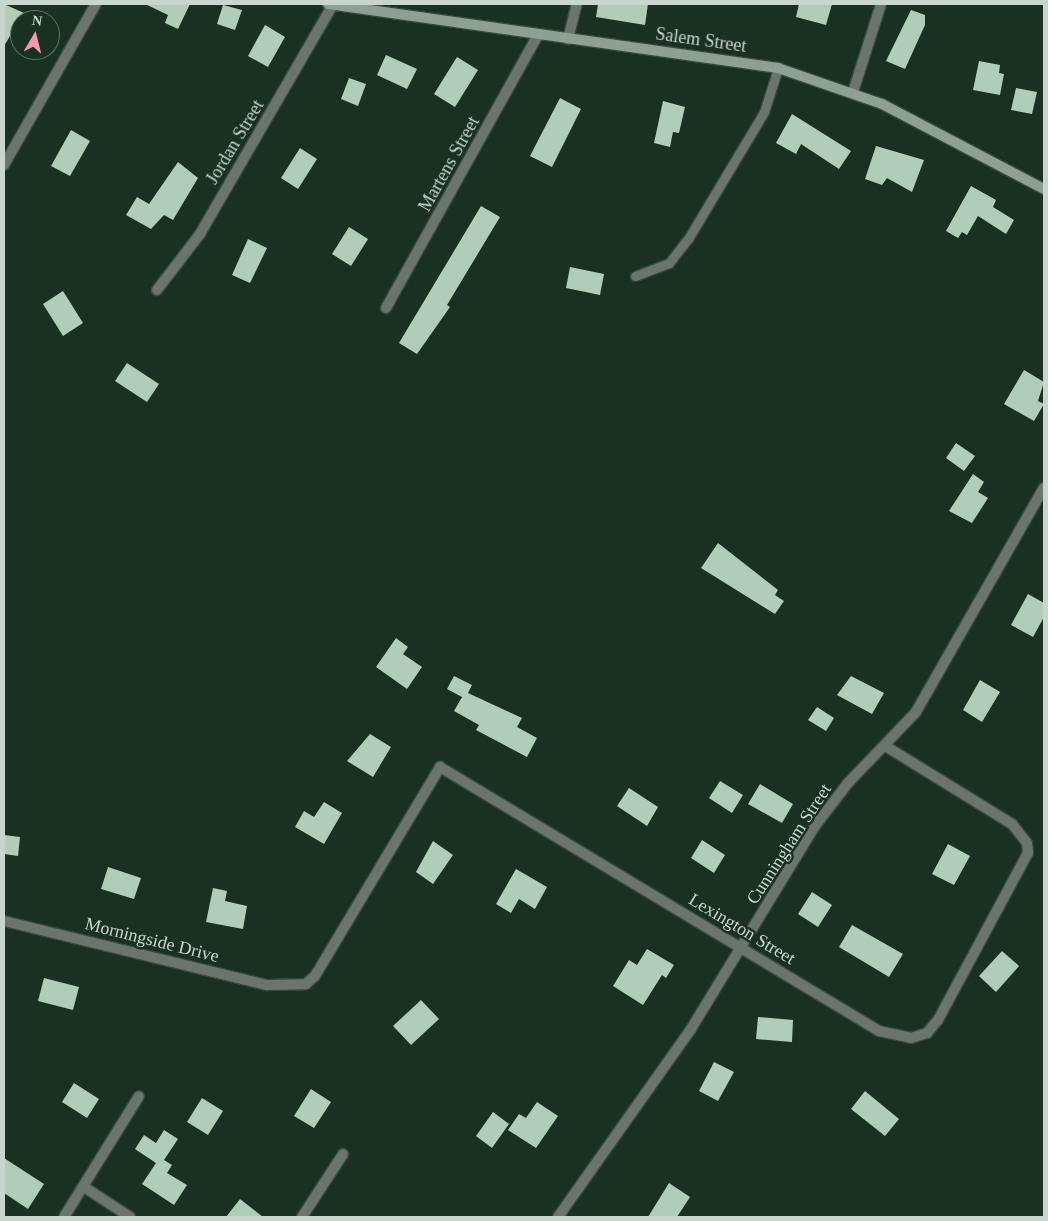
<!DOCTYPE html>
<style>
body{margin:0}
#map{position:relative;width:1048px;height:1221px;overflow:hidden;background:#1a3023;font-family:"Times New Roman",serif}
div>[style]{position:absolute}
.building>*{inset:0;background:#b2ccba}
.roads{filter:drop-shadow(1px 0 #364b3e) drop-shadow(-1px 0 #364b3e) drop-shadow(0 1px #364b3e) drop-shadow(0 -1px #364b3e)}
.lane>*{height:9px;margin:-4.5px;padding:0 4.5px;transform-origin:4.5px;border-radius:4.5px;background:#6a756d}
.street>*{height:10px;margin:-5px;padding:0 5px;transform-origin:5px;border-radius:5px;background:#6a756d}
.secondary>*{height:10px;margin:-5px;padding:0 5px;transform-origin:5px;border-radius:5px;background:#8e9f93}
span{translate:-50% -50%;white-space:nowrap;text-align:center;line-height:1.15;-webkit-text-stroke:5px #1a3023;paint-order:stroke}
.street-label{font-size:18px;color:#c9d6cd}
.frame{position:absolute;inset:0;border:5px solid #c9d6cd;pointer-events:none}
.north{position:absolute;left:10px;top:10px;width:50px;height:50px;box-sizing:border-box;background:#1a3023;border:1px solid #607267;border-radius:50%;rotate:8deg;font-size:14px;font-weight:700;line-height:20px;text-align:center;color:#c9d6cd}
.north::after{content:'';display:block;margin:auto;width:18px;height:22px;background:#f29aad;clip-path:polygon(50% 0,100% 100%,50% 72%,0 100%)}
</style>
<div id="map">
<div class="building">
<i style="clip-path:polygon(4px 4px,24px 13px,4px 46px)"></i>
<i style="clip-path:polygon(145px 4px,190px 4px,178px 29px,165px 23px,168px 15px)"></i>
<i style="clip-path:polygon(598px 4px,648px 4px,645px 25px,596px 17px)"></i>
<i style="clip-path:polygon(799px 4px,832px 4px,826px 25px,796px 17px)"></i>
<i style="clip-path:polygon(223px 5px,242px 10px,235px 30px,217px 24px)"></i>
<i style="clip-path:polygon(911px 10px,925px 15px,925px 25px,905px 69px,886px 61px)"></i>
<i style="clip-path:polygon(265px 25px,285px 37px,268px 67px,248px 56px)"></i>
<i style="clip-path:polygon(386px 55px,417px 69px,407px 89px,377px 75px)"></i>
<i style="clip-path:polygon(457px 57px,478px 70px,455px 107px,434px 94px)"></i>
<i style="clip-path:polygon(979px 61px,1000px 65px,999px 73px,1004px 74px,1000px 95px,973px 90px)"></i>
<i style="clip-path:polygon(349px 78px,366px 84px,358px 106px,341px 99px)"></i>
<i style="clip-path:polygon(1016px 88px,1037px 92px,1032px 114px,1011px 110px)"></i>
<i style="clip-path:polygon(560px 98px,581px 109px,552px 167px,530px 156px)"></i>
<i style="clip-path:polygon(663px 101px,685px 107px,679px 133px,673px 132px,670px 147px,654px 143px)"></i>
<i style="clip-path:polygon(792px 114px,851px 151px,839px 169px,801px 144px,796px 154px,776px 143px)"></i>
<i style="clip-path:polygon(71px 130px,90px 141px,70px 176px,51px 166px)"></i>
<i style="clip-path:polygon(876px 146px,924px 160px,912px 192px,887px 178px,882px 185px,865px 179px)"></i>
<i style="clip-path:polygon(300px 148px,317px 159px,298px 189px,281px 178px)"></i>
<i style="clip-path:polygon(178px 162px,198px 178px,173px 220px,164px 215px,151px 229px,126px 215px,137px 197px,149px 204px)"></i>
<i style="clip-path:polygon(971px 186px,996px 200px,993px 207px,1014px 220px,1006px 234px,978px 216px,967px 235px,962px 232px,958px 238px,946px 231px)"></i>
<i style="clip-path:polygon(481px 206px,500px 217px,447px 305px,450px 307px,417px 354px,399px 343px)"></i>
<i style="clip-path:polygon(349px 227px,368px 239px,351px 266px,332px 254px)"></i>
<i style="clip-path:polygon(248px 239px,267px 248px,250px 283px,232px 275px)"></i>
<i style="clip-path:polygon(570px 267px,604px 274px,600px 295px,566px 288px)"></i>
<i style="clip-path:polygon(63px 291px,83px 323px,63px 336px,43px 304px)"></i>
<i style="clip-path:polygon(127px 363px,159px 384px,147px 402px,115px 381px)"></i>
<i style="clip-path:polygon(1024px 370px,1044px 382px,1038px 401px,1044px 404px,1034px 421px,1004px 404px)"></i>
<i style="clip-path:polygon(956px 443px,975px 456px,964px 471px,946px 458px)"></i>
<i style="clip-path:polygon(973px 474px,984px 482px,978px 492px,988px 498px,972px 523px,949px 511px)"></i>
<i style="clip-path:polygon(718px 543px,778px 590px,775px 595px,784px 601px,775px 614px,701px 568px)"></i>
<i style="clip-path:polygon(1028px 594px,1044px 603px,1044px 617px,1033px 637px,1011px 625px)"></i>
<i style="clip-path:polygon(396px 638px,408px 647px,403px 654px,422px 667px,407px 689px,376px 667px)"></i>
<i style="clip-path:polygon(454px 676px,472px 685px,468px 693px,522px 718px,517px 727px,537px 738px,527px 757px,476px 730px,479px 725px,454px 711px,462px 697px,447px 689px)"></i>
<i style="clip-path:polygon(851px 676px,884px 693px,872px 714px,837px 695px)"></i>
<i style="clip-path:polygon(980px 680px,1000px 692px,982px 722px,963px 710px)"></i>
<i style="clip-path:polygon(817px 707px,834px 718px,826px 731px,808px 720px)"></i>
<i style="clip-path:polygon(370px 734px,391px 747px,373px 777px,347px 761px)"></i>
<i style="clip-path:polygon(720px 781px,743px 795px,732px 813px,709px 798px)"></i>
<i style="clip-path:polygon(760px 784px,793px 804px,782px 823px,748px 804px)"></i>
<i style="clip-path:polygon(629px 788px,658px 807px,647px 826px,617px 806px)"></i>
<i style="clip-path:polygon(324px 802px,342px 813px,324px 844px,295px 827px,304px 811px,314px 817px)"></i>
<i style="clip-path:polygon(4px 835px,20px 837px,18px 856px,4px 854px)"></i>
<i style="clip-path:polygon(702px 840px,725px 855px,714px 873px,691px 858px)"></i>
<i style="clip-path:polygon(433px 841px,453px 855px,433px 884px,416px 872px)"></i>
<i style="clip-path:polygon(948px 844px,970px 856px,954px 885px,932px 874px)"></i>
<i style="clip-path:polygon(108px 867px,141px 878px,134px 899px,101px 889px)"></i>
<i style="clip-path:polygon(516px 869px,547px 887px,535px 909px,519px 899px,511px 913px,496px 904px)"></i>
<i style="clip-path:polygon(213px 888px,227px 891px,225px 901px,247px 906px,243px 929px,206px 922px)"></i>
<i style="clip-path:polygon(812px 892px,832px 905px,818px 927px,798px 914px)"></i>
<i style="clip-path:polygon(852px 925px,903px 954px,889px 977px,839px 947px)"></i>
<i style="clip-path:polygon(647px 949px,674px 965px,666px 978px,662px 975px,643px 1005px,613px 986px,629px 960px,637px 965px)"></i>
<i style="clip-path:polygon(1002px 951px,1019px 966px,996px 992px,979px 976px)"></i>
<i style="clip-path:polygon(44px 978px,79px 987px,73px 1010px,38px 1001px)"></i>
<i style="clip-path:polygon(421px 1000px,439px 1019px,411px 1045px,393px 1026px)"></i>
<i style="clip-path:polygon(758px 1017px,793px 1020px,792px 1042px,756px 1039px)"></i>
<i style="clip-path:polygon(714px 1062px,734px 1072px,718px 1101px,699px 1091px)"></i>
<i style="clip-path:polygon(74px 1083px,99px 1099px,87px 1118px,62px 1102px)"></i>
<i style="clip-path:polygon(311px 1089px,331px 1102px,314px 1128px,294px 1116px)"></i>
<i style="clip-path:polygon(865px 1091px,899px 1119px,885px 1136px,851px 1109px)"></i>
<i style="clip-path:polygon(202px 1098px,223px 1111px,208px 1135px,187px 1122px)"></i>
<i style="clip-path:polygon(537px 1102px,558px 1116px,536px 1148px,508px 1130px,519px 1114px,526px 1118px)"></i>
<i style="clip-path:polygon(493px 1112px,509px 1124px,492px 1148px,476px 1136px)"></i>
<i style="clip-path:polygon(164px 1130px,178px 1139px,164px 1160px,172px 1165px,167px 1173px,187px 1185px,174px 1205px,142px 1184px,156px 1163px,135px 1149px,144px 1135px,156px 1143px)"></i>
<i style="clip-path:polygon(4px 1158px,44px 1184px,28px 1209px,4px 1193px)"></i>
<i style="clip-path:polygon(669px 1183px,690px 1197px,677px 1217px,648px 1217px)"></i>
<i style="clip-path:polygon(240px 1199px,263px 1217px,226px 1217px)"></i>
</div>
<div class="roads">
<div class="lane">
<i style="left:635px;top:276px;width:36px;rotate:-21deg"></i>
<i style="left:669px;top:263px;width:31px;rotate:-52deg"></i>
<i style="left:688px;top:239px;width:148px;rotate:-59.1deg"></i>
<i style="left:764px;top:112px;width:46px;rotate:-72.3deg"></i>
</div>
<div class="street">
<i style="left:568px;top:39px;width:36px;rotate:-76deg"></i>
<i style="left:853px;top:92px;width:92px;rotate:-72.3deg"></i>
<i style="left:4px;top:165px;width:185px;rotate:-60.3deg"></i>
<i style="left:157px;top:290px;width:71px;rotate:-52.5deg"></i>
<i style="left:200px;top:234px;width:265px;rotate:-59.9deg"></i>
<i style="left:386px;top:308px;width:312px;rotate:-60.9deg"></i>
<i style="left:4px;top:921px;width:271px;rotate:13.7deg"></i>
<i style="left:267px;top:985px;width:39px;rotate:-1deg"></i>
<i style="left:306px;top:984px;width:12px;rotate:-42deg"></i>
<i style="left:315px;top:976px;width:244px;rotate:-59.1deg"></i>
<i style="left:440px;top:767px;width:512px;rotate:31.02deg"></i>
<i style="left:879px;top:1031px;width:33px;rotate:12deg"></i>
<i style="left:911px;top:1038px;width:17px;rotate:-17deg"></i>
<i style="left:927px;top:1033px;width:17px;rotate:-50deg"></i>
<i style="left:938px;top:1020px;width:190px;rotate:-61.7deg"></i>
<i style="left:1028px;top:853px;width:10px;rotate:-96deg"></i>
<i style="left:1027px;top:843px;width:24px;rotate:-128deg"></i>
<i style="left:1012px;top:824px;width:149px;rotate:-148.4deg"></i>
<i style="left:84px;top:1187px;width:55px;rotate:33.1deg"></i>
<i style="left:64px;top:1217px;width:142px;rotate:-58.2deg"></i>
<i style="left:302px;top:1217px;width:75px;rotate:-56.9deg"></i>
<i style="left:558px;top:1217px;width:230px;rotate:-54.7deg"></i>
<i style="left:691px;top:1029px;width:238px;rotate:-58.6deg"></i>
<i style="left:815px;top:826px;width:54px;rotate:-52.5deg"></i>
<i style="left:848px;top:783px;width:98px;rotate:-46.2deg"></i>
<i style="left:916px;top:712px;width:258px;rotate:-60.3deg"></i>
</div>
<div class="secondary">
<i style="left:328px;top:4px;width:455px;rotate:8.1deg"></i>
<i style="left:778px;top:68px;width:110px;rotate:19.1deg"></i>
<i style="left:882px;top:104px;width:183px;rotate:27.7deg"></i>
</div>
</div>
<div class="street-label">
<span style="left:701px;top:40px;rotate:8deg">Salem Street</span>
<span style="left:235px;top:142px;rotate:-59deg">Jordan Street</span>
<span style="left:449px;top:164px;rotate:-61deg">Martens Street</span>
<span style="left:789px;top:844px;rotate:-57deg">Cunningham Street</span>
<span style="left:742px;top:929px;rotate:31deg">Lexington Street</span>
<span style="left:152px;top:940px;rotate:14deg">Morningside Drive</span>
</div>
<div class="frame"></div>
<div class="north">N</div>
</div>
